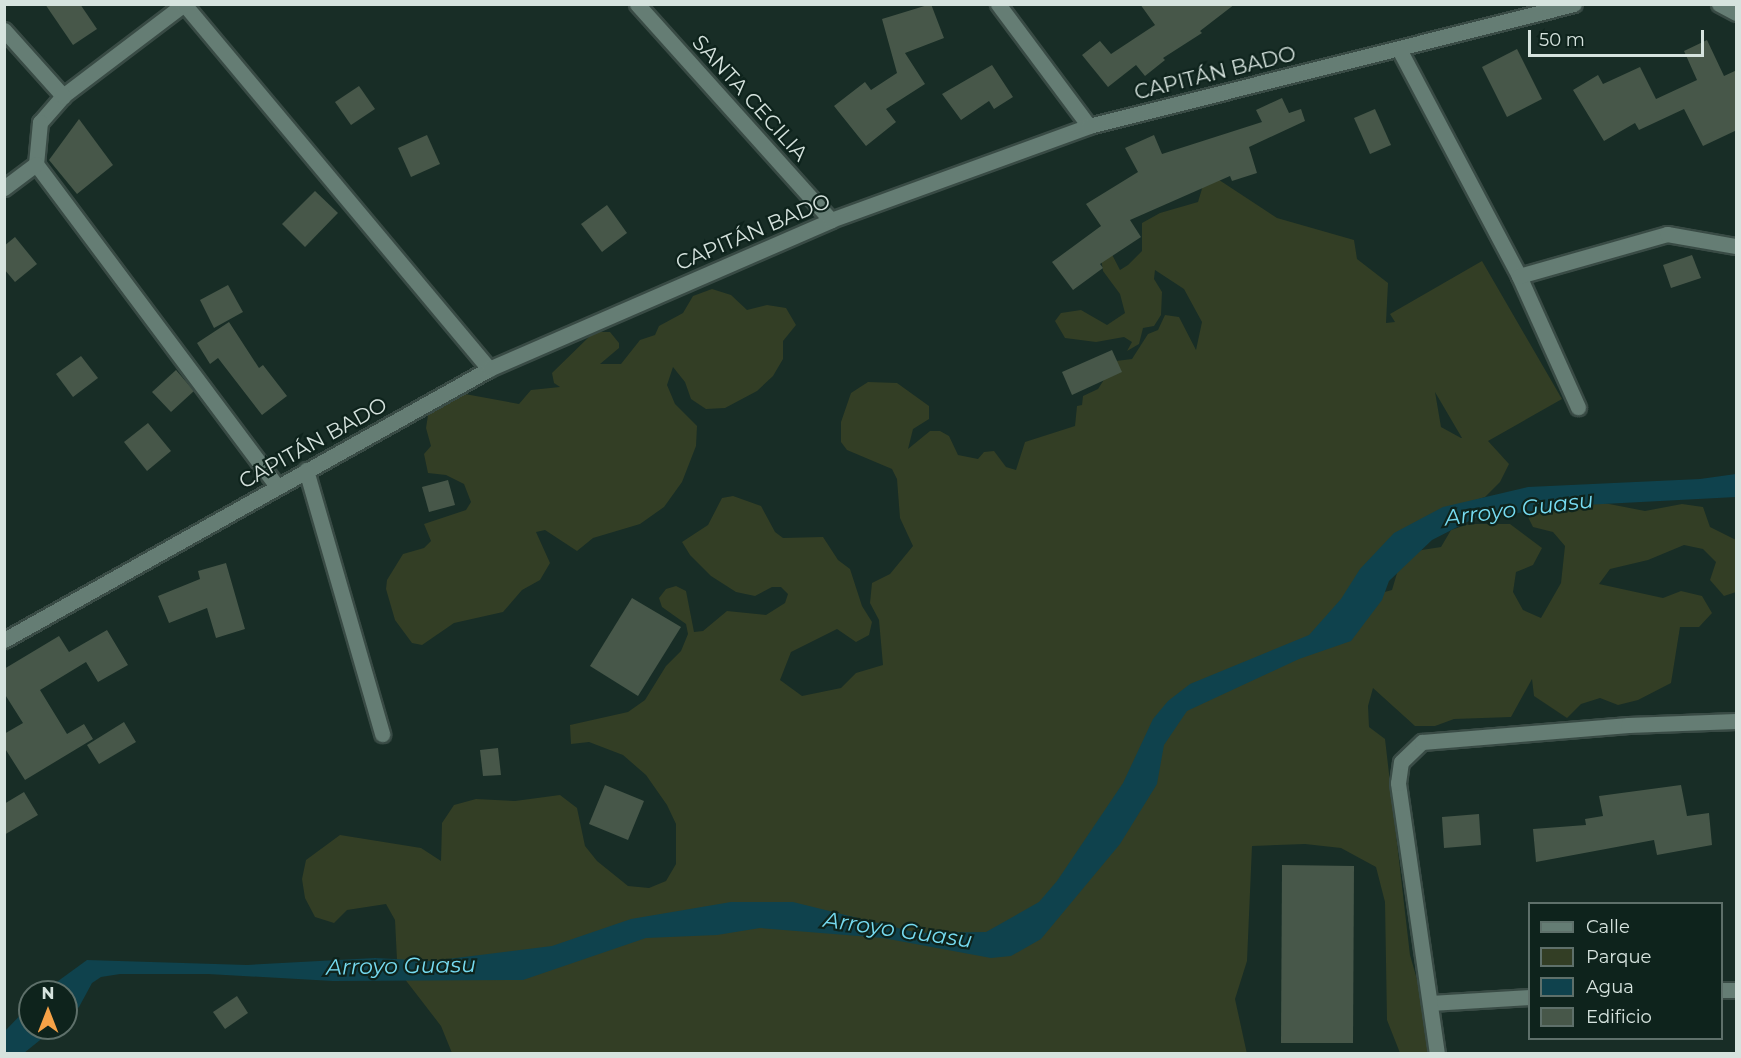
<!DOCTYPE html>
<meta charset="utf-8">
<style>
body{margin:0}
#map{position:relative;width:1741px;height:1058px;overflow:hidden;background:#182d26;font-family:Montserrat,sans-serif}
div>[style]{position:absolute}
.green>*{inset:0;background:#333e25}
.water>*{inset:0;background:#0f424d}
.building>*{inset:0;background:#475749}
.roads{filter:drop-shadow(2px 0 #394b45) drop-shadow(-2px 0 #394b45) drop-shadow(0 2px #394b45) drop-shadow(0 -2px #394b45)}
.minor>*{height:15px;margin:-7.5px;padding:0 7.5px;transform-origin:7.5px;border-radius:7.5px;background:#657d74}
.tertiary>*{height:15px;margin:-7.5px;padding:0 7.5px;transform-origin:7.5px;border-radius:7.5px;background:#657d74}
span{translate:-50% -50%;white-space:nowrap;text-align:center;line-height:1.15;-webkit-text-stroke:4.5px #0e231c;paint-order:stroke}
.street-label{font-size:21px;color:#d6e3de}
.water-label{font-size:22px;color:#76dbf1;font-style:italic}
.frame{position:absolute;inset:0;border:6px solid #d6e3de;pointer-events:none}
.legend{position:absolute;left:1528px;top:902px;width:195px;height:138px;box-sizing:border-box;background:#0e231c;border:2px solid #5e706a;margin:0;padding:8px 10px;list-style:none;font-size:18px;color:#d6e3de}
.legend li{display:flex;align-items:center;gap:12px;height:30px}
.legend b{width:30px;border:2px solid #5e706a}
.north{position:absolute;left:18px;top:980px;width:60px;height:60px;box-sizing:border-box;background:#0e231c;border:2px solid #5e706a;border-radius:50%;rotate:0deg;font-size:16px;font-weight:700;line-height:24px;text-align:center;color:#d6e3de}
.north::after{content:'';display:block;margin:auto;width:21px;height:27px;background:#f6a247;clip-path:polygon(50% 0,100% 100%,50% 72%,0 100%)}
.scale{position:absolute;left:1528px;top:30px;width:176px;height:27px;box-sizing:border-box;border:3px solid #d6e3de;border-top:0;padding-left:8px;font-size:18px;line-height:21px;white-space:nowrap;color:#d6e3de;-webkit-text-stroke:4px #0e231c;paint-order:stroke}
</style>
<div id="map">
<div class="green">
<i style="clip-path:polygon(evenodd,1207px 172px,1277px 218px,1354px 240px,1357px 259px,1388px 283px,1386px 323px,1395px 322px,1390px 314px,1482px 261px,1562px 399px,1488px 441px,1509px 464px,1500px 482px,1485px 497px,1429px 515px,1373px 595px,1392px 590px,1403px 553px,1441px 547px,1451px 530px,1469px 524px,1510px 524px,1542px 548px,1533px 565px,1516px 572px,1513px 592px,1523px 610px,1541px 618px,1561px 583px,1565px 546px,1553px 532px,1533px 527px,1525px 511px,1604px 503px,1645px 511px,1682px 504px,1703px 507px,1710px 527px,1736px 540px,1736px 592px,1724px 596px,1710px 580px,1716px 562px,1703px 549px,1684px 545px,1648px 560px,1610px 569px,1599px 584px,1663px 598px,1681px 591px,1702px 596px,1712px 613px,1699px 627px,1680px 627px,1671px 683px,1638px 700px,1618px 705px,1600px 698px,1581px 704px,1567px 718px,1534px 696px,1532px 679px,1511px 717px,1454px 719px,1435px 726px,1415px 726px,1373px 688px,1368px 706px,1369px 727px,1385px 739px,1410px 955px,1438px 1053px,1400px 1053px,1387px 1020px,1385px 902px,1376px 867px,1341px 848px,1305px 844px,1252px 846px,1247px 961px,1235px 999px,1247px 1054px,452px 1053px,441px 1026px,404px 978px,397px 960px,395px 920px,386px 904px,347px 910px,334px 923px,315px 917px,305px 898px,302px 879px,306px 860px,340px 835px,421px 848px,441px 861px,442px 823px,454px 805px,476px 799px,515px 801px,560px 795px,577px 808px,585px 846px,597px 861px,628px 886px,649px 888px,666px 881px,676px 864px,676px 824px,667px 805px,646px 775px,623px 755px,589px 742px,571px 744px,570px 725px,628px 712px,645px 700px,666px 666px,681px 651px,688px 634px,686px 624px,662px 607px,659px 598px,666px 589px,676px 586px,686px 591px,694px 632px,703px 631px,727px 611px,766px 615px,785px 603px,788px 594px,781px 587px,772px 587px,755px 596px,736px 592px,711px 576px,690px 555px,682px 542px,708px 525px,722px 498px,733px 496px,761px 506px,775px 532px,783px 538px,823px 537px,838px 560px,850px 569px,862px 606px,872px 622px,869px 635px,856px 642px,837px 629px,791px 652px,780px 680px,802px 696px,841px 688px,856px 673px,883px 665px,879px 620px,870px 603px,872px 583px,890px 574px,913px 546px,900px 518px,897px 479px,892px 469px,847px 450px,841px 442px,841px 422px,851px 393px,868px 382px,897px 383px,929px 406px,929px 419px,913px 429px,908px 449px,930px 431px,940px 431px,949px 436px,958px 455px,978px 459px,984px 452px,994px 451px,1006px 467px,1016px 470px,1025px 442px,1075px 426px,1077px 406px,1082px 405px,1083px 396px,1098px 389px,1116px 361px,1132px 359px,1148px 334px,1158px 330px,1165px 315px,1179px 317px,1196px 350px,1202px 322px,1184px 289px,1155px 270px,1154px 279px,1162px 292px,1161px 315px,1154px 326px,1143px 328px,1139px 344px,1127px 351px,1132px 342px,1124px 337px,1096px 342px,1065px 338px,1055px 321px,1061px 313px,1081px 310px,1107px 325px,1125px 313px,1120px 294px,1103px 271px,1100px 252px,1106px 243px,1120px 270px,1128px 265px,1142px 251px,1142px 223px,1160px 213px,1198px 202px,1207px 172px,1435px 392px,1462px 438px,1461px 438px,1441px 427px,1435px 392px)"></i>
<i style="clip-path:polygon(712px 289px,731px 295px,747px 310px,767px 305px,786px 308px,796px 325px,783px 341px,783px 359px,773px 376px,757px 391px,725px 408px,706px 409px,691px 399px,685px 382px,673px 367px,667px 385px,675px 404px,697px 426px,696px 446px,682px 482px,664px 507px,640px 524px,593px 538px,577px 551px,545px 530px,536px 532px,550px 563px,540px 580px,522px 590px,503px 612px,454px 623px,422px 645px,412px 643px,395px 620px,386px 589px,387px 580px,403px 554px,424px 548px,431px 541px,424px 524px,466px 510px,471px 502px,464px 484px,446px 475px,428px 473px,424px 454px,431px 446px,426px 428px,429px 409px,454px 392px,519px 404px,531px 390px,560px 387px,554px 383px,552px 373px,594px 332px,610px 332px,619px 343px,619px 348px,600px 364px,621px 364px,640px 340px,655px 335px,659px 326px,683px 313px,693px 296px)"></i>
</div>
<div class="water">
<i style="clip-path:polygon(1736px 474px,1736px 497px,1584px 505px,1475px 518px,1432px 540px,1389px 581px,1382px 600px,1351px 641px,1299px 659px,1187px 711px,1164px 745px,1157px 784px,1120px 844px,1041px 939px,1011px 956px,991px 958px,883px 938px,760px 928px,717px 935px,646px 938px,523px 980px,333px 981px,208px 974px,120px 974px,101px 977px,92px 983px,79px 1007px,66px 1019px,66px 992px,43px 992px,87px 960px,247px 965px,375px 958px,432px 961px,552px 946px,631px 919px,731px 902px,793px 902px,918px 933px,986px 932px,1039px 902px,1057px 881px,1123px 783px,1153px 719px,1168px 701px,1190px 684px,1309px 635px,1341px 599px,1360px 569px,1394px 533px,1443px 507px,1528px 487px,1700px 479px)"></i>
<i style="clip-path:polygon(30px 1005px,30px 1028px,55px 1028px,24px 1053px,5px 1053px,5px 1031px)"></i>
</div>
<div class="building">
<i style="clip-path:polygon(45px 4px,80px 4px,97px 29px,73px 45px)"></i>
<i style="clip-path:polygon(931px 4px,944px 38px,905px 53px,925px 84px,886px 109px,896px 122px,866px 146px,834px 106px,865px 82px,871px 90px,897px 73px,882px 19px)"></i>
<i style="clip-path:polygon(1140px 4px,1235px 4px,1200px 31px,1202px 33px,1163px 58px,1165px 60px,1145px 76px,1136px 65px,1108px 87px,1082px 55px,1100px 41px,1111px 54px,1155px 25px)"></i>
<i style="clip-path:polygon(1707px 40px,1724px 76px,1737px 70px,1737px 130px,1703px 146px,1684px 109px,1639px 130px,1635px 123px,1604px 141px,1573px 90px,1598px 75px,1603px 84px,1640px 67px,1656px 99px,1697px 80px,1684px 51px)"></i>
<i style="clip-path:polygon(1517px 49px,1542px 99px,1507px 117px,1482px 67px)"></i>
<i style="clip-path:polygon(992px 65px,1013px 97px,994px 109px,989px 101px,961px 120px,942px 94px)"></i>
<i style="clip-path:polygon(359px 86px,375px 109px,351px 125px,335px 102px)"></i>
<i style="clip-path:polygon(1282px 98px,1289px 113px,1301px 109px,1305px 121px,1249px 147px,1257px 173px,1232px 181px,1230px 176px,1130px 220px,1141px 237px,1100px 264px,1103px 268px,1073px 290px,1052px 262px,1101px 226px,1086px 204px,1138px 172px,1125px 148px,1154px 135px,1162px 154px,1262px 122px,1256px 110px)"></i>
<i style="clip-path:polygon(1375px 109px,1391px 145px,1370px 154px,1354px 118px)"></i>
<i style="clip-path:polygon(79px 119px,113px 165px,77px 194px,49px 160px)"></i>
<i style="clip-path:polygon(427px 135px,440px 164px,411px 177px,398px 148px)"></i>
<i style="clip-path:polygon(315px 191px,338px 213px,305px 247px,282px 224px)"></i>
<i style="clip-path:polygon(607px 205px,627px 233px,602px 252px,581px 224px)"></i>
<i style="clip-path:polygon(15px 237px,37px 264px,15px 282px,4px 269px,4px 246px)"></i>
<i style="clip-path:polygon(1692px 255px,1701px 278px,1671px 288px,1663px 265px)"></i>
<i style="clip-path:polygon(228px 285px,243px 312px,214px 328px,200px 300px)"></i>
<i style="clip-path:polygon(229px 322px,259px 368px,263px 365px,287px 396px,262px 415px,218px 358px,210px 364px,197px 343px)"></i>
<i style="clip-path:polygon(1112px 350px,1122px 372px,1072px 395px,1062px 372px)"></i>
<i style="clip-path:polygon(81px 356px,98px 378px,73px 397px,56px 374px)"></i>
<i style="clip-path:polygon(176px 370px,194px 391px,171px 412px,152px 392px)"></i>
<i style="clip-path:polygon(148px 423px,171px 451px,147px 471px,124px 442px)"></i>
<i style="clip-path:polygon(448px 480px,455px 505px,429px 512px,422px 487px)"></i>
<i style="clip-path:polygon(226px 563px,245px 629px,216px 638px,207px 608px,169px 623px,158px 596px,200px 579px,198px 571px)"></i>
<i style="clip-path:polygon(632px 598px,681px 627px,638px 696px,590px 666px)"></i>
<i style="clip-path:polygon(107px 630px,128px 665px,98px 682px,86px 662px,40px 690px,67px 734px,84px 724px,93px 739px,25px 780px,4px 747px,4px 734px,23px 723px,4px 693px,4px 669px,59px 636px,69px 652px)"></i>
<i style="clip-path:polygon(124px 722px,136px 742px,99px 764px,87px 745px)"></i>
<i style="clip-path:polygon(498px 748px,501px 775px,483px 776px,480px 750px)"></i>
<i style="clip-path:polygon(605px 785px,644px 801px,628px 840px,589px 824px)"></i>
<i style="clip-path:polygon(1681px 785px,1687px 816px,1709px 813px,1712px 845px,1657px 855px,1654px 840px,1536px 862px,1533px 829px,1586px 825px,1585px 819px,1603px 816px,1599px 796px)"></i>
<i style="clip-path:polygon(24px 792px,38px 815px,4px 835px,4px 804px)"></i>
<i style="clip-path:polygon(1479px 814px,1481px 845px,1444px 848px,1442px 817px)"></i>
<i style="clip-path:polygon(1282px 865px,1354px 866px,1353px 1043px,1281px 1043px)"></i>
<i style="clip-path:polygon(237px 996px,248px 1013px,225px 1029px,213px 1012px)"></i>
</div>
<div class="roads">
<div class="minor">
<i style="left:184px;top:4px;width:152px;rotate:142.8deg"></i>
<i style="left:63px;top:96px;width:35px;rotate:131deg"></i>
<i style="left:40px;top:122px;width:42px;rotate:95.4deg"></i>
<i style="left:36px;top:164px;width:402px;rotate:53.2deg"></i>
<i style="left:184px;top:4px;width:476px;rotate:50.1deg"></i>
<i style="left:998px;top:4px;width:152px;rotate:53.3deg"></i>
<i style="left:1719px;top:4px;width:19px;rotate:28deg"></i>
<i style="left:4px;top:30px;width:89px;rotate:48.2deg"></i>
<i style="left:1400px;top:51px;width:255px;rotate:62.1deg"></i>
<i style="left:1519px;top:276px;width:144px;rotate:65.8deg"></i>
<i style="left:4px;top:188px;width:40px;rotate:-37deg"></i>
<i style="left:1519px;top:276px;width:154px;rotate:-15.8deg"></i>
<i style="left:1667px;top:234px;width:70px;rotate:9.9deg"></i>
<i style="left:306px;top:470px;width:275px;rotate:73.9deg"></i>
<i style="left:1722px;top:990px;width:14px"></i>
<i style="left:1430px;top:1003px;width:100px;rotate:-3.4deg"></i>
<i style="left:1437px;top:1054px;width:274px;rotate:-98.2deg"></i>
<i style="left:1398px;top:783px;width:21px;rotate:-82deg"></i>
<i style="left:1401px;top:762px;width:29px;rotate:-44deg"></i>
<i style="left:1422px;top:742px;width:207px;rotate:-4.7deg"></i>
<i style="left:1628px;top:725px;width:108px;rotate:-2.1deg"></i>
</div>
<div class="tertiary">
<i style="left:637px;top:4px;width:290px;rotate:48.1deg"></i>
<i style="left:4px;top:640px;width:556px;rotate:-29.19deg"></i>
<i style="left:489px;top:369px;width:373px;rotate:-23.5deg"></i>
<i style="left:831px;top:220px;width:275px;rotate:-20deg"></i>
<i style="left:1089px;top:126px;width:500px;rotate:-14.12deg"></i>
</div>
</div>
<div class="street-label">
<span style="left:1215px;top:73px;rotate:-14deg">CAPITÁN BADO</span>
<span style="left:750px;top:98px;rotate:48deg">SANTA CECILIA</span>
<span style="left:753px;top:232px;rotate:-23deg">CAPITÁN BADO</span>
<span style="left:313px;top:443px;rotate:-29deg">CAPITÁN BADO</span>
</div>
<div class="water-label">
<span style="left:1519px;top:509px;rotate:-7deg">Arroyo Guasu</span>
<span style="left:898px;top:930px;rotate:8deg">Arroyo Guasu</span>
<span style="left:401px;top:966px;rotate:-1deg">Arroyo Guasu</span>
</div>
<div class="frame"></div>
<ul class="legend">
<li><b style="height:8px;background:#657d74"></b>Calle</li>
<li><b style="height:16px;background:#333e25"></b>Parque</li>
<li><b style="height:16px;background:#0f424d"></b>Agua</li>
<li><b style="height:16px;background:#475749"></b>Edificio</li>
</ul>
<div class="north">N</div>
<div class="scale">50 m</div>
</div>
